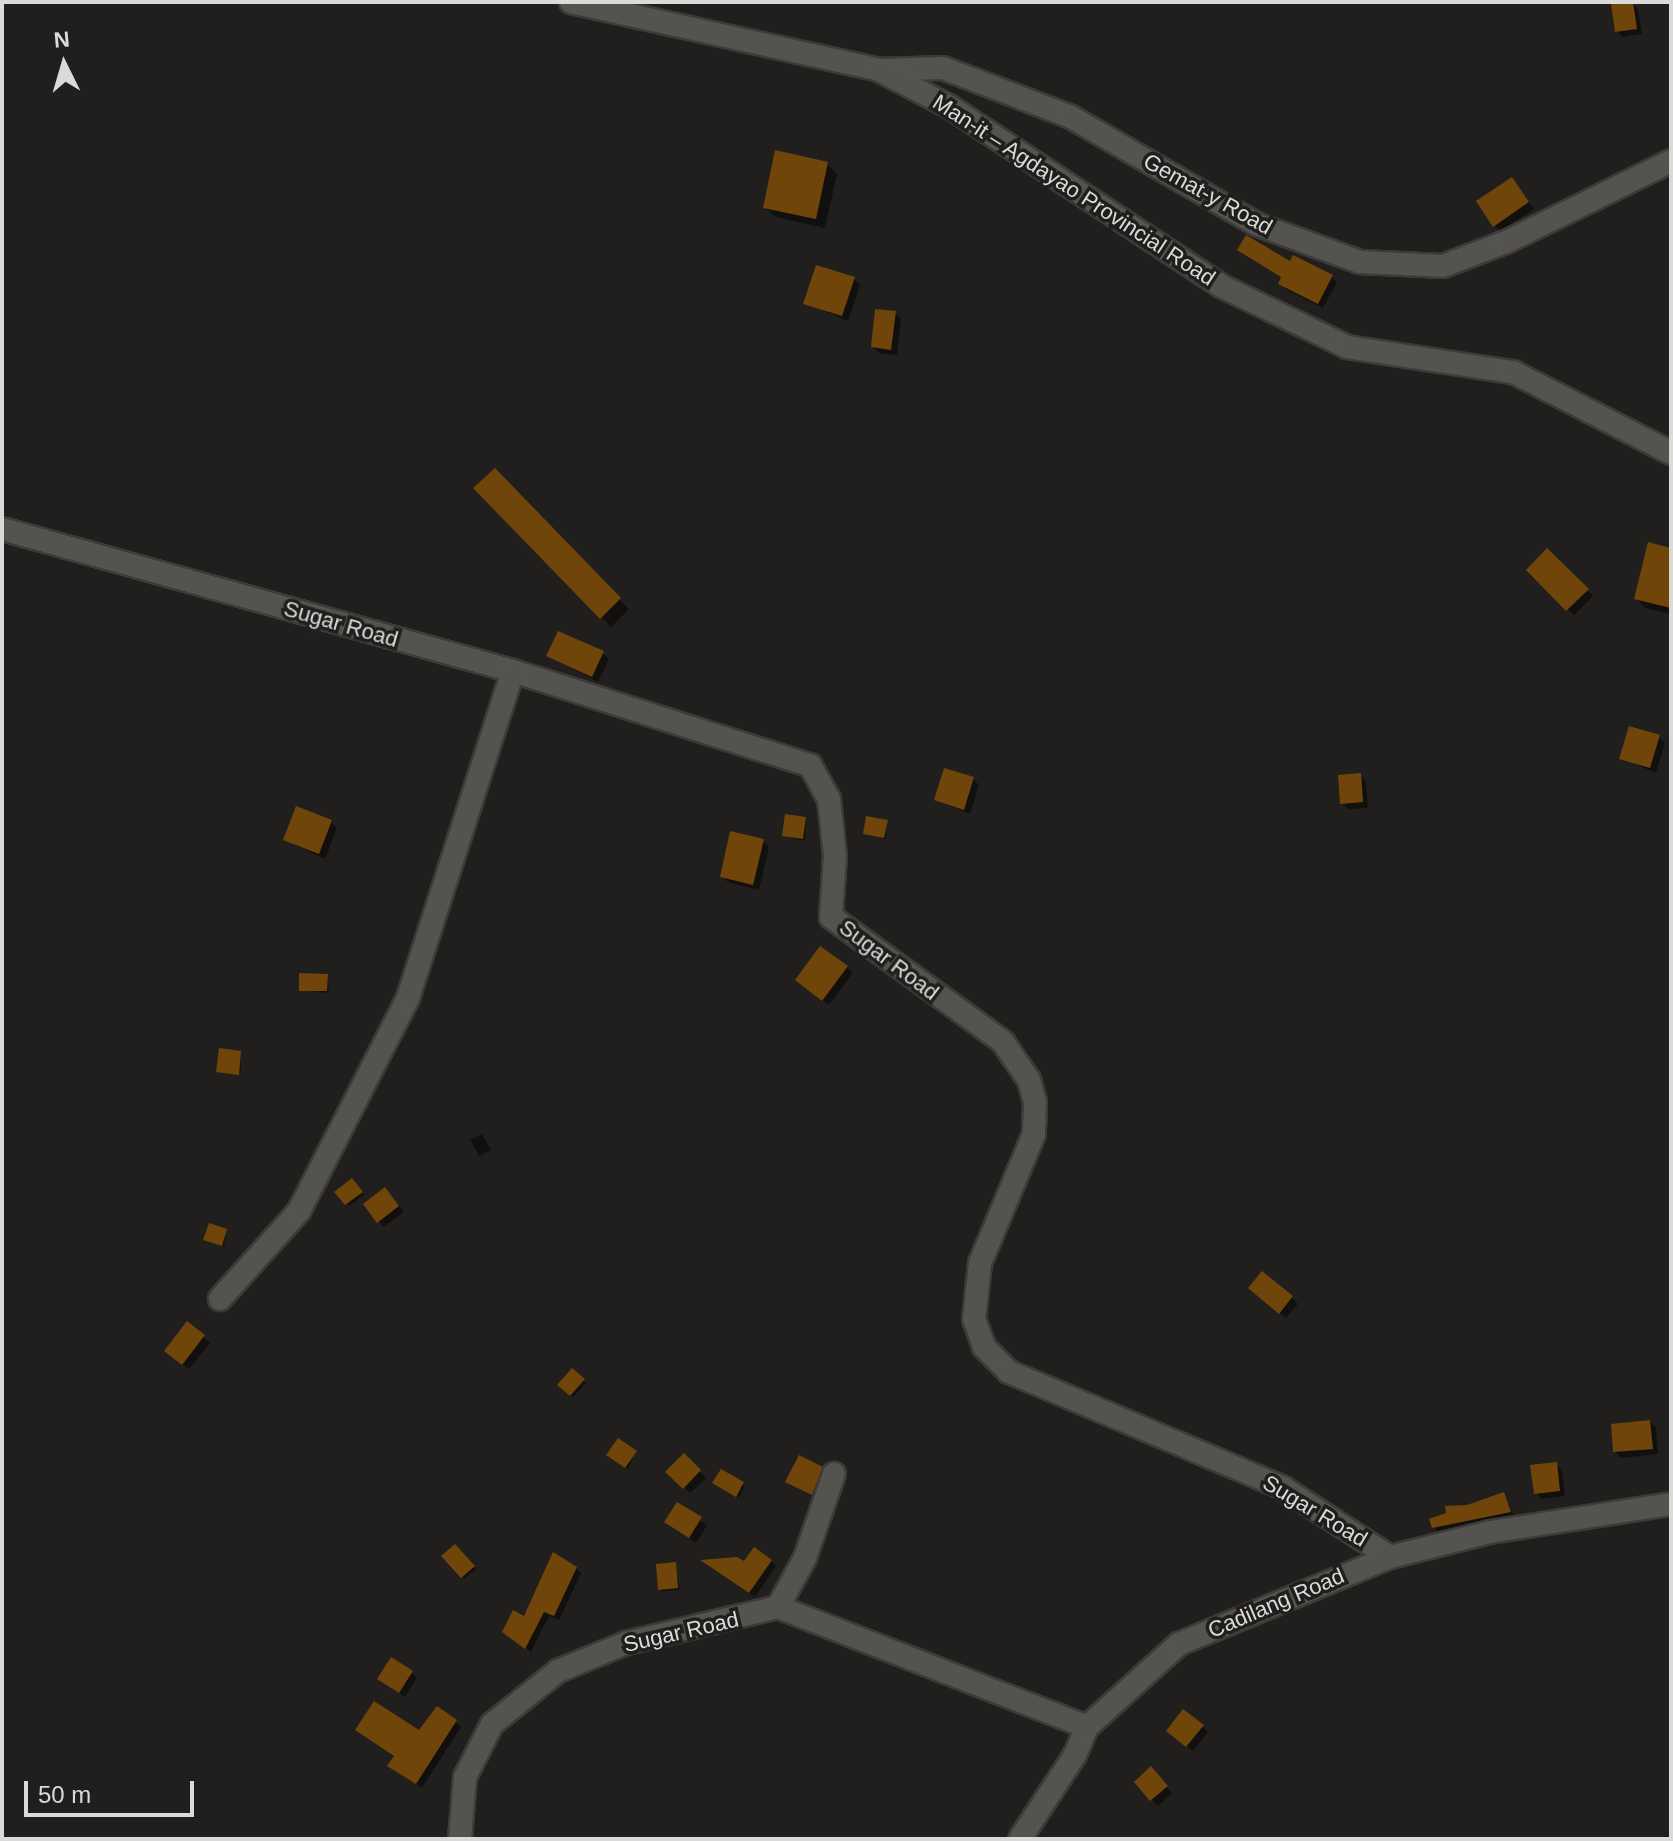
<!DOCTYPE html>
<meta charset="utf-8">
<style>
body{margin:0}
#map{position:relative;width:1673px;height:1841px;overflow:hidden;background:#211f1d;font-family:Helvetica,sans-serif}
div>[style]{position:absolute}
.shadow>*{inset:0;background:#0007}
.building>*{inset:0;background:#70450a}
.roads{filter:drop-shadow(2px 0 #3d3b39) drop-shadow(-2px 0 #3d3b39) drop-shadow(0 2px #3d3b39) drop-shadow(0 -2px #3d3b39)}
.minor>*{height:22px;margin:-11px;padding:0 11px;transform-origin:11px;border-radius:11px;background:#555350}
.tertiary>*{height:22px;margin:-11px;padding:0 11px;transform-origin:11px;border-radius:11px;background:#555350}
span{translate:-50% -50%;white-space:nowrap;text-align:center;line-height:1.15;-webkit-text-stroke:7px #211f1d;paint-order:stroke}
.street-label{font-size:22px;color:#dbdad8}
.frame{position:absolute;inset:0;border:4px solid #dbdad8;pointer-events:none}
.north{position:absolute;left:24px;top:24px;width:80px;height:80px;-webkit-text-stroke:6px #211f1d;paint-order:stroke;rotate:355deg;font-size:22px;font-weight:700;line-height:32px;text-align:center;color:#dbdad8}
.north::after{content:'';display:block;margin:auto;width:28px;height:36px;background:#dbdad8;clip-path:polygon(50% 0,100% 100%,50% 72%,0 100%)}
.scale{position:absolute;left:24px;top:1781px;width:170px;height:36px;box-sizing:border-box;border:4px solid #dbdad8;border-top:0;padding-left:10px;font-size:24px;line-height:28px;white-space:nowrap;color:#dbdad8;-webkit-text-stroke:6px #211f1d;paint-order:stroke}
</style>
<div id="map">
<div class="shadow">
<i style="clip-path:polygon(1632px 2px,1638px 9px,1642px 34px,1623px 37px,1617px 31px)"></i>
<i style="clip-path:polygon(827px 164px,837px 174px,825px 228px,775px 217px,765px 207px)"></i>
<i style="clip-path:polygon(1512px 180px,1534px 209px,1500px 231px,1494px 225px)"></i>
<i style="clip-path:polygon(1239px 250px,1331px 277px,1337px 282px,1323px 308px,1285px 289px,1283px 278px)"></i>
<i style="clip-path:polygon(854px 279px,860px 285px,848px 321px,806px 303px)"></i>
<i style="clip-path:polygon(895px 313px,901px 319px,897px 355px,879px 353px,873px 346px)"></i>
<i style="clip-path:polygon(495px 471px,629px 609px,611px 627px,476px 488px)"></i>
<i style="clip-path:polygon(1671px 550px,1671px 614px,1645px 608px,1636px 598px)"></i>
<i style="clip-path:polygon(1547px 551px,1593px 596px,1574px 615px,1528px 570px)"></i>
<i style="clip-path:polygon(602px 653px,609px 659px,598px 682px,549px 656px)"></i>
<i style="clip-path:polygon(1659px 737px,1665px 743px,1656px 773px,1622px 758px)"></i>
<i style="clip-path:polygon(1360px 775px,1366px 781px,1368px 808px,1348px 809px,1342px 803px)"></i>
<i style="clip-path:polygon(973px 779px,979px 785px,970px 814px,936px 800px)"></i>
<i style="clip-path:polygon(806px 819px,805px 841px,784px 836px)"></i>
<i style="clip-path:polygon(331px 822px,337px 828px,325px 859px,285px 840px)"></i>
<i style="clip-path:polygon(887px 822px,886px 839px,865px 834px)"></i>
<i style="clip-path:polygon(763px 841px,769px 847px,759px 890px,728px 882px,722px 876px)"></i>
<i style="clip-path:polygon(847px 967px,853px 973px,829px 1005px,803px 986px)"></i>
<i style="clip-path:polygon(327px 976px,329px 993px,301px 990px)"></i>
<i style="clip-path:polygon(240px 1052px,241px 1073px,218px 1070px)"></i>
<i style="clip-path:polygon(482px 1134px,491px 1150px,479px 1156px,470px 1140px)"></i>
<i style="clip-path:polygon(352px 1181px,364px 1195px,349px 1206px,337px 1192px)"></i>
<i style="clip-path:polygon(391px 1196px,404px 1212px,384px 1227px,378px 1221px)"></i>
<i style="clip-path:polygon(226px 1231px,224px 1247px,205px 1239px)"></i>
<i style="clip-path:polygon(1256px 1294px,1292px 1298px,1298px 1304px,1286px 1318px)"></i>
<i style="clip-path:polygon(188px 1324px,210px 1343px,189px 1369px,173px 1357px)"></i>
<i style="clip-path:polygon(572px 1370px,586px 1383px,573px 1397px,559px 1385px)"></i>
<i style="clip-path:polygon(1650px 1422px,1656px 1428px,1658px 1454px,1621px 1458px,1615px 1452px)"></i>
<i style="clip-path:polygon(635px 1453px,628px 1469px,611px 1457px)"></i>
<i style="clip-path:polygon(684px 1456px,706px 1478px,690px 1493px,668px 1472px)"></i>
<i style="clip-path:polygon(1556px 1464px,1562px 1470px,1565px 1496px,1542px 1499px,1536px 1493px)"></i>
<i style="clip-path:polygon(821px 1468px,828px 1474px,818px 1499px,788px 1481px)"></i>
<i style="clip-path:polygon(721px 1471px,745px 1486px,739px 1498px,717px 1485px)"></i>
<i style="clip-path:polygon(1504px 1494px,1514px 1516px,1438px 1532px,1434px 1527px)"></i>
<i style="clip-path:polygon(677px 1505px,707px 1525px,696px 1543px,666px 1522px)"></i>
<i style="clip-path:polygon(455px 1547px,476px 1569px,464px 1579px,444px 1556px)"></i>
<i style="clip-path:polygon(771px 1561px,776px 1566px,755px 1597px,707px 1565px)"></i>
<i style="clip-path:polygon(675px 1564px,680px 1590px,662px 1591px,660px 1589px)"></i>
<i style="clip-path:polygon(576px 1568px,581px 1573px,559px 1620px,549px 1616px,531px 1652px,510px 1637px)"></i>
<i style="clip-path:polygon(411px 1672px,417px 1678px,405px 1697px,379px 1679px)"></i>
<i style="clip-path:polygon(455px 1722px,461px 1727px,422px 1788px,390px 1766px,396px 1757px,357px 1730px,420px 1732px)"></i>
<i style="clip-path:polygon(1202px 1726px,1208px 1732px,1193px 1751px,1174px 1736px)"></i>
<i style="clip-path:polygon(1157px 1775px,1172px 1793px,1158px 1806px,1136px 1782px)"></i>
</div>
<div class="building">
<i style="clip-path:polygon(1633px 2px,1637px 29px,1615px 32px,1611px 3px)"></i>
<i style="clip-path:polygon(775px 150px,828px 162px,816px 219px,763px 208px)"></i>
<i style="clip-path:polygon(1512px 177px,1529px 202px,1493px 227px,1476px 201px)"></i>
<i style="clip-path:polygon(1246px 235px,1290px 261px,1293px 255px,1333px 275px,1318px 304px,1278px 284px,1281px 277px,1237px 250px)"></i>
<i style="clip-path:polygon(816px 265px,855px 277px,842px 316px,803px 304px)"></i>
<i style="clip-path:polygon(875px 309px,896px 311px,891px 350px,871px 347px)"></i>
<i style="clip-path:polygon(495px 468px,621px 598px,600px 619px,473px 488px)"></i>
<i style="clip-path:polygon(1648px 542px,1671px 548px,1671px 608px,1634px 599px)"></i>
<i style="clip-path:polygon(1547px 548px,1589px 589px,1566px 611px,1526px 570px)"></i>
<i style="clip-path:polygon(558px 631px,604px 651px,592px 677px,546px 656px)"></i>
<i style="clip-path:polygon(1629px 726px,1660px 735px,1650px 768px,1619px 759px)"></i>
<i style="clip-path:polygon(944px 768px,974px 777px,964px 810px,934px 800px)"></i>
<i style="clip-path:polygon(1361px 773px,1363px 802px,1340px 804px,1338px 775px)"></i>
<i style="clip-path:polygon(296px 806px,332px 820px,319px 854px,283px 840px)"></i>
<i style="clip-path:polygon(785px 814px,806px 817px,803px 839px,782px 836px)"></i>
<i style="clip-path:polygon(866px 816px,888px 820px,884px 838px,863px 834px)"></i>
<i style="clip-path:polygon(730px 831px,764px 839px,753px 885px,720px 877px)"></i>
<i style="clip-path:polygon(820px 946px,848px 966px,822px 1001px,795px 980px)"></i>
<i style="clip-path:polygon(299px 973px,328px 974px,327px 991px,299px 991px)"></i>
<i style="clip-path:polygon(219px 1048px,241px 1051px,239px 1075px,216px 1072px)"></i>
<i style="clip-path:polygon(352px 1178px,363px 1192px,345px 1205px,334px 1192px)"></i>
<i style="clip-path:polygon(385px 1187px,399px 1206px,377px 1223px,363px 1204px)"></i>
<i style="clip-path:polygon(209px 1223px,227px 1229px,222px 1246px,203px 1240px)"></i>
<i style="clip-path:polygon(1262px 1271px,1293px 1296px,1279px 1314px,1248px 1288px)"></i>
<i style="clip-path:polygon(187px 1321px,205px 1335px,182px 1365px,164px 1351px)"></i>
<i style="clip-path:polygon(572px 1368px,585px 1379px,570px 1396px,557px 1385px)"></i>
<i style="clip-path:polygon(1650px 1420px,1653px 1449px,1613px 1452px,1611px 1424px)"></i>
<i style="clip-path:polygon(618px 1438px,637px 1451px,625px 1468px,606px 1455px)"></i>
<i style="clip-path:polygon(684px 1453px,701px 1470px,683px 1489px,665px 1472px)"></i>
<i style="clip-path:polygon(799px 1455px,823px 1467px,812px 1495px,785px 1482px)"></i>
<i style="clip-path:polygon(1557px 1462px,1560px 1491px,1534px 1494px,1530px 1465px)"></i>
<i style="clip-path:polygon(721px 1469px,744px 1482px,736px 1497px,712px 1483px)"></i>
<i style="clip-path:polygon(1504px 1492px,1511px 1512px,1432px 1528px,1429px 1519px,1446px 1513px,1445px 1506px,1467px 1505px)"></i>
<i style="clip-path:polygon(677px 1502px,702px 1517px,689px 1538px,664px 1522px)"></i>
<i style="clip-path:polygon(455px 1544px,475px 1566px,461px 1578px,441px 1556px)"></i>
<i style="clip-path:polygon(754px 1547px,772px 1560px,749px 1593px,700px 1560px,737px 1557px,744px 1561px)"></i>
<i style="clip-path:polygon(553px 1552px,577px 1567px,554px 1616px,544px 1612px,525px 1649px,502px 1632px,513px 1610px,524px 1616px)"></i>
<i style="clip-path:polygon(676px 1562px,678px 1588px,658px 1590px,656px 1564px)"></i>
<i style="clip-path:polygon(391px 1657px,413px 1671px,399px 1693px,377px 1679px)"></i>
<i style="clip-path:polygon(374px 1701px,419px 1730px,437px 1706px,457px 1720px,416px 1784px,387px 1766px,394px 1756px,355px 1730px)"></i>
<i style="clip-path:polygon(1183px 1709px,1204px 1725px,1186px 1747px,1166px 1731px)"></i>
<i style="clip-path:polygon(1151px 1766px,1168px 1786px,1150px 1801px,1134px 1782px)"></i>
</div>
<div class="roads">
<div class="minor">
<i style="left:879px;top:70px;width:64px;rotate:-1.8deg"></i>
<i style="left:943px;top:68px;width:137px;rotate:20.9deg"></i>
<i style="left:1071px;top:117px;width:214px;rotate:30deg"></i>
<i style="left:1256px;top:224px;width:111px;rotate:20.1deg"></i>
<i style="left:1360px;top:262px;width:83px;rotate:2.8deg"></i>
<i style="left:1443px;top:266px;width:67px;rotate:-20.9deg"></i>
<i style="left:1506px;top:242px;width:184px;rotate:-26.1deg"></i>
<i style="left:2px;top:529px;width:530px;rotate:15.53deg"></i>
<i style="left:513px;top:671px;width:312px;rotate:17.6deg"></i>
<i style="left:810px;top:765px;width:39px;rotate:61deg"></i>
<i style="left:829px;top:799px;width:57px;rotate:84deg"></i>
<i style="left:835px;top:856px;width:61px;rotate:93.8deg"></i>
<i style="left:831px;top:917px;width:213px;rotate:36deg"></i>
<i style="left:1003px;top:1042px;width:46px;rotate:55.6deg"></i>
<i style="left:1029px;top:1080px;width:23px;rotate:75deg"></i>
<i style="left:1035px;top:1102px;width:32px;rotate:92deg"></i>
<i style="left:1034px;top:1134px;width:140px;rotate:112.7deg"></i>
<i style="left:980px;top:1263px;width:56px;rotate:96.1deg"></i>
<i style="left:974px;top:1319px;width:30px;rotate:70deg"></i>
<i style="left:984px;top:1347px;width:35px;rotate:45deg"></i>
<i style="left:1009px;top:1372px;width:298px;rotate:22.9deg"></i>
<i style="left:1283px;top:1488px;width:127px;rotate:32.8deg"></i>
<i style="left:220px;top:1299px;width:118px;rotate:-48.1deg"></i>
<i style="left:299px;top:1211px;width:239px;rotate:-62.9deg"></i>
<i style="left:408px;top:998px;width:343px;rotate:-72.2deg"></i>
<i style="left:778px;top:1607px;width:56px;rotate:-61.1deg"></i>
<i style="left:805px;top:1558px;width:89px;rotate:-71deg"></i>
<i style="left:460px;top:1839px;width:62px;rotate:-85.4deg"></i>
<i style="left:465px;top:1777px;width:59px;rotate:-63deg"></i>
<i style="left:492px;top:1724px;width:85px;rotate:-38.8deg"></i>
<i style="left:558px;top:1671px;width:74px;rotate:-22.4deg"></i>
<i style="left:626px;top:1643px;width:156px;rotate:-13.3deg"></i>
<i style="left:778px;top:1607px;width:331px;rotate:21.2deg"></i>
<i style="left:1020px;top:1839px;width:100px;rotate:-56.8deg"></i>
<i style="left:1075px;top:1755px;width:30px;rotate:-67deg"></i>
<i style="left:1087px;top:1727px;width:124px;rotate:-42.1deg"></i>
<i style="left:1179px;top:1644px;width:228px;rotate:-22.4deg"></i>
<i style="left:1390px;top:1557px;width:103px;rotate:-14deg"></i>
<i style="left:1490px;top:1532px;width:183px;rotate:-8.8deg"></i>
</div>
<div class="tertiary">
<i style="left:571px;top:2px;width:315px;rotate:12.4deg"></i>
<i style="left:879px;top:70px;width:80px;rotate:27.5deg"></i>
<i style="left:950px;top:107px;width:325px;rotate:33.4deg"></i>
<i style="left:1221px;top:286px;width:140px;rotate:25.8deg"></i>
<i style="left:1347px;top:347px;width:168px;rotate:8.6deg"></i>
<i style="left:1513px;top:372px;width:178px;rotate:27.1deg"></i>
</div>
</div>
<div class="street-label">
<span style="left:1074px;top:190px;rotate:33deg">Man-it – Agdayao Provincial Road</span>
<span style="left:1208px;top:194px;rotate:29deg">Gemat-y Road</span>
<span style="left:341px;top:624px;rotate:16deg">Sugar Road</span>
<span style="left:889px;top:960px;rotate:37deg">Sugar Road</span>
<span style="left:1315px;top:1511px;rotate:31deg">Sugar Road</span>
<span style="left:1276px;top:1603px;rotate:-23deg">Cadilang Road</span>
<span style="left:681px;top:1632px;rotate:-13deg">Sugar Road</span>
</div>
<div class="frame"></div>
<div class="north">N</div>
<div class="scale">50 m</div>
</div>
